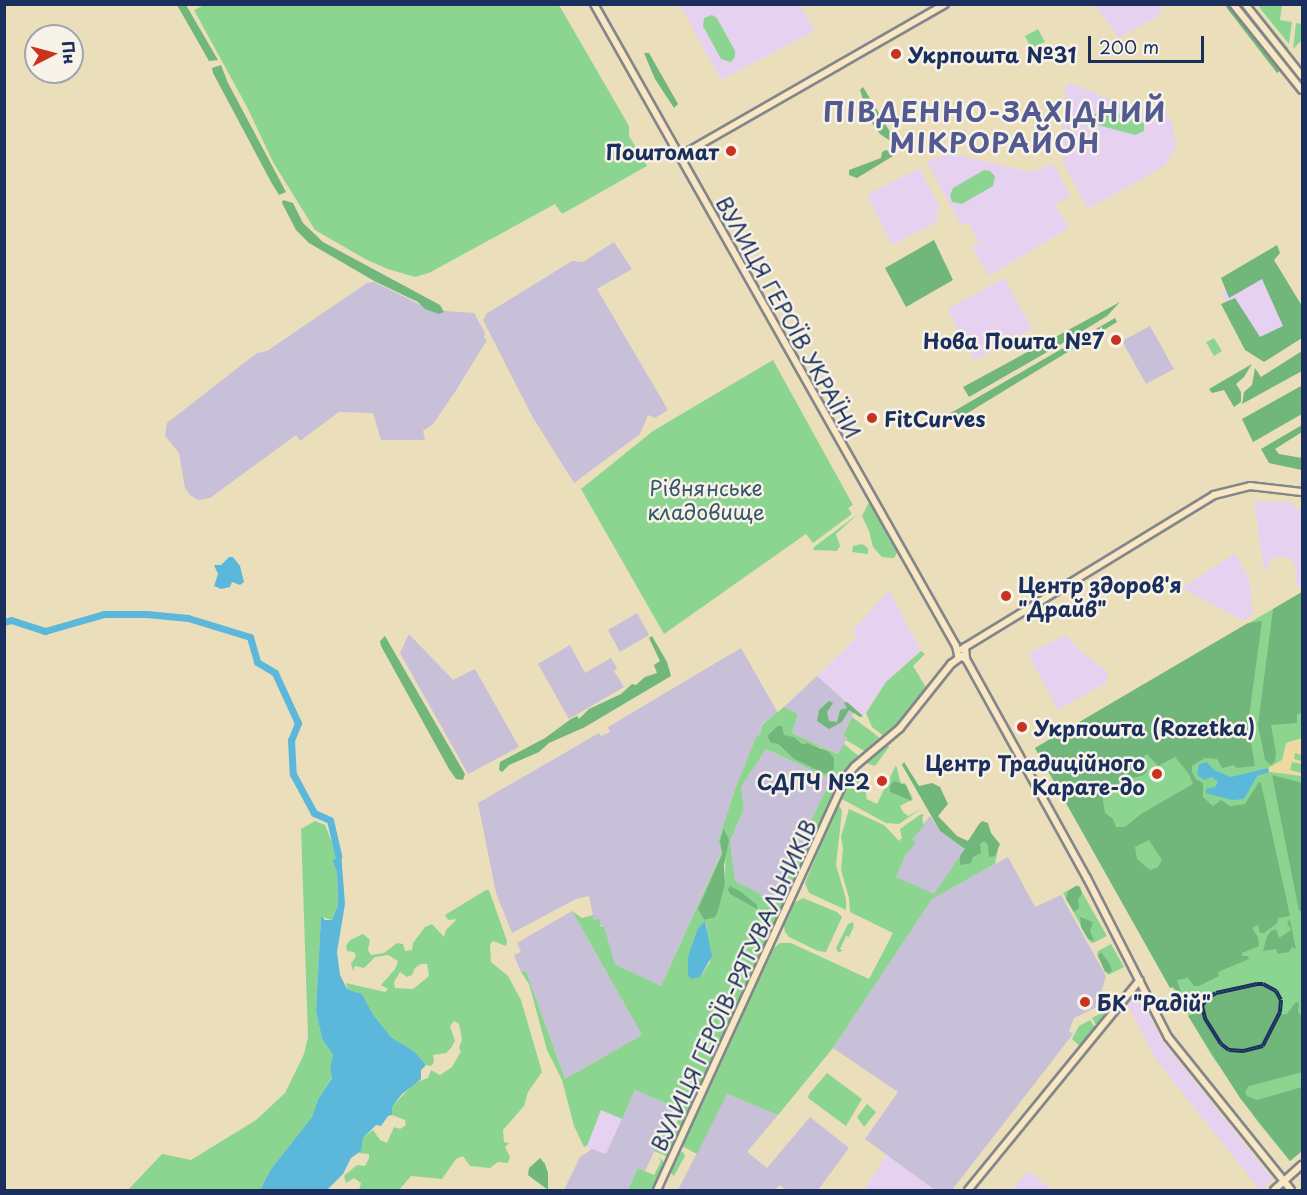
<!DOCTYPE html>
<meta charset="utf-8">
<style>
body{margin:0}
#map{position:relative;width:1307px;height:1195px;overflow:hidden;background:#ebdfbb;font-family:"Playpen Sans",sans-serif}
div>[style]{position:absolute}
.built>*{inset:0;background:#e6d2f0}
.industrial>*{inset:0;background:#c8bfd8}
.green>*{inset:0;background:#8cd591}
.forest>*{inset:0;background:#71b67b}
.sand>*{inset:0;background:#eeda9e}
.water>*{inset:0;background:#5cb8da}
.river>*{height:7px;margin:-3.5px;padding:0 3.5px;transform-origin:3.5px;border-radius:3.5px;background:#5cb8da}
.roads{filter:drop-shadow(2px 0 #83878c) drop-shadow(-2px 0 #83878c) drop-shadow(0 2px #83878c) drop-shadow(0 -2px #83878c)}
.secondary>*{height:6px;margin:-3px;padding:0 3px;transform-origin:3px;border-radius:3px;background:#f9e7c3}
.rail>*{height:4px;margin-top:-2px;transform-origin:0;background:repeating-linear-gradient(90deg,#f7f3e8 0 4.5px,#1b2f5e 0 9px);box-sizing:border-box;border-block:2px solid #1b2f5e}
.dots>*{width:16px;height:16px;translate:-50% -50%;box-sizing:border-box;border:3px solid #f7f3e8;border-radius:50%}
span{translate:-50% -50%;white-space:nowrap;text-align:center;line-height:1.15;-webkit-text-stroke:5px #f7f3e8;paint-order:stroke}
.poi-label{font-size:21px;color:#1b2f5e;font-weight:700}
.left{translate:0 -50%;text-align:left}
.right{translate:-100% -50%;text-align:right}
.street-label{font-size:21px;color:#1b2f5e}
.park-label{font-size:21px;color:#37586b}
.district-label{font-size:27px;color:#535a92;font-weight:700;letter-spacing:1.5px}
.frame{position:absolute;inset:0;border:6px solid #1b2f5e;pointer-events:none}
.north{position:absolute;left:24px;top:24px;width:60px;height:60px;box-sizing:border-box;background:#f7f3e8;border:2px solid #9fa5b1;border-radius:50%;rotate:84deg;font-size:16px;font-weight:700;line-height:24px;text-align:center;color:#1b2f5e}
.north::after{content:'';display:block;margin:auto;width:21px;height:27px;background:#c8321e;clip-path:polygon(50% 0,100% 100%,50% 72%,0 100%)}
.scale{position:absolute;left:1088px;top:36px;width:116px;height:27px;box-sizing:border-box;border:3px solid #1b2f5e;border-top:0;padding-left:8px;font-size:18px;line-height:21px;white-space:nowrap;color:#1b2f5e;-webkit-text-stroke:4px #f7f3e8;paint-order:stroke}
</style>
<div id="map">
<div class="built">
<i style="clip-path:polygon(680px 5px,800px 5px,815px 31px,721px 80px)"></i>
<i style="clip-path:polygon(1095px 5px,1165px 5px,1157px 17px,1119px 38px)"></i>
<i style="clip-path:polygon(1068px 82px,1142px 112px,1160px 103px,1172px 122px,1176px 147px,1165px 166px,1088px 209px,1063px 162px,1062px 123px,1065px 123px,1064px 96px)"></i>
<i style="clip-path:polygon(949px 153px,1031px 172px,1051px 164px,1055px 167px,1071px 196px,1055px 205px,1069px 228px,989px 276px,972px 247px,979px 242px,968px 222px,961px 226px,927px 162px)"></i>
<i style="clip-path:polygon(919px 168px,941px 210px,935px 213px,939px 221px,892px 245px,867px 195px)"></i>
<i style="clip-path:polygon(1266px 267px,1300px 329px,1257px 355px,1221px 293px)"></i>
<i style="clip-path:polygon(1004px 278px,1032px 329px,975px 360px,947px 309px)"></i>
<i style="clip-path:polygon(1254px 501px,1294px 503px,1294px 508px,1302px 509px,1302px 588px,1295px 584px,1297px 570px,1290px 558px,1274px 557px,1264px 571px)"></i>
<i style="clip-path:polygon(1235px 553px,1249px 578px,1253px 615px,1243px 621px,1182px 588px)"></i>
<i style="clip-path:polygon(889px 590px,921px 651px,886px 682px,863px 717px,817px 676px,857px 637px,853px 630px)"></i>
<i style="clip-path:polygon(1065px 635px,1079px 650px,1108px 672px,1107px 682px,1058px 710px,1028px 654px)"></i>
<i style="clip-path:polygon(1135px 992px,1138px 992px,1163px 1042px,1273px 1180px,1260px 1190px,1157px 1061px,1126px 1002px)"></i>
<i style="clip-path:polygon(601px 1109px,622px 1119px,606px 1154px,590px 1150px,586px 1144px)"></i>
<i style="clip-path:polygon(887px 1155px,935px 1190px,864px 1190px)"></i>
<i style="clip-path:polygon(1028px 1171px,1052px 1190px,1012px 1190px)"></i>
</div>
<div class="industrial">
<i style="clip-path:polygon(614px 242px,632px 269px,597px 289px,668px 410px,655px 418px,648px 415px,640px 434px,574px 483px,532px 416px,483px 320px,486px 314px,572px 261px,583px 262px)"></i>
<i style="clip-path:polygon(374px 282px,431px 310px,474px 313px,485px 333px,484px 338px,487px 340px,455px 392px,433px 424px,423px 431px,425px 440px,381px 440px,373px 413px,339px 412px,300px 441px,296px 435px,210px 498px,198px 500px,190px 495px,185px 488px,179px 453px,165px 436px,167px 423px,257px 353px,267px 351px,367px 283px)"></i>
<i style="clip-path:polygon(1150px 326px,1174px 369px,1146px 384px,1122px 341px)"></i>
<i style="clip-path:polygon(637px 613px,649px 635px,620px 652px,608px 630px)"></i>
<i style="clip-path:polygon(409px 634px,453px 680px,475px 669px,519px 747px,468px 774px,400px 653px)"></i>
<i style="clip-path:polygon(570px 645px,585px 673px,611px 658px,617px 668px,614px 671px,624px 687px,569px 719px,538px 664px)"></i>
<i style="clip-path:polygon(741px 648px,778px 713px,763px 723px,760px 734px,756px 737px,734px 792px,718px 842px,722px 845px,721px 853px,661px 986px,615px 964px,604px 927px,594px 920px,589px 896px,576px 899px,512px 933px,496px 893px,478px 803px,599px 733px,601px 736px,610px 732px,608px 727px)"></i>
<i style="clip-path:polygon(817px 676px,855px 710px,843px 736px,847px 738px,839px 754px,792px 733px,798px 714px,784px 707px)"></i>
<i style="clip-path:polygon(766px 749px,831px 779px,773px 902px,735px 882px,730px 841px,744px 808px,741px 787px)"></i>
<i style="clip-path:polygon(930px 816px,940px 831px,965px 849px,934px 895px,896px 877px,906px 854px,915px 843px,911px 839px)"></i>
<i style="clip-path:polygon(1008px 857px,1035px 907px,1061px 895px,1106px 976px,1100px 996px,1095px 998px,1099px 1006px,1074px 1018px,1069px 1031px,1073px 1034px,952px 1190px,935px 1190px,865px 1139px,898px 1092px,833px 1048px,932px 899px)"></i>
<i style="clip-path:polygon(572px 911px,642px 1035px,565px 1079px,526px 971px,521px 972px,514px 955px,521px 952px,517px 943px)"></i>
<i style="clip-path:polygon(635px 1090px,675px 1107px,645px 1171px,638px 1168px,628px 1190px,564px 1190px,580px 1157px,592px 1149px,606px 1154px)"></i>
<i style="clip-path:polygon(727px 1094px,778px 1115px,747px 1152px,767px 1168px,810px 1117px,849px 1148px,818px 1190px,787px 1190px,779px 1185px,775px 1190px,678px 1190px)"></i>
</div>
<div class="green">
<i style="clip-path:polygon(204px 5px,559px 5px,629px 126px,629px 136px,647px 166px,562px 214px,555px 204px,429px 273px,415px 277px,388px 269px,367px 260px,315px 230px,273px 162px,247px 107px,194px 10px)"></i>
<i style="clip-path:polygon(1237px 5px,1240px 5px,1302px 81px,1302px 85px)"></i>
<i style="clip-path:polygon(1262px 5px,1282px 5px,1280px 20px,1292px 22px,1289px 44px,1259px 7px)"></i>
<i style="clip-path:polygon(1257px 10px,1288px 48px,1288px 50px,1256px 13px)"></i>
<i style="clip-path:polygon(712px 15px,717px 18px,735px 51px,735px 57px,731px 62px,721px 59px,703px 26px,704px 18px)"></i>
<i style="clip-path:polygon(1296px 23px,1302px 24px,1302px 40px,1293px 49px)"></i>
<i style="clip-path:polygon(1038px 29px,1045px 42px,1031px 48px,1025px 36px)"></i>
<i style="clip-path:polygon(1102px 109px,1140px 119px,1144px 124px,1144px 131px,1135px 135px,1098px 125px,1094px 115px)"></i>
<i style="clip-path:polygon(984px 170px,990px 171px,995px 176px,993px 186px,962px 204px,952px 202px,950px 195px,953px 188px)"></i>
<i style="clip-path:polygon(1214px 338px,1222px 351px,1214px 356px,1206px 342px)"></i>
<i style="clip-path:polygon(773px 360px,853px 505px,848px 508px,852px 514px,813px 543px,806px 534px,664px 634px,581px 489px,653px 431px)"></i>
<i style="clip-path:polygon(869px 502px,898px 551px,894px 558px,882px 557px,873px 547px,869px 531px,862px 516px)"></i>
<i style="clip-path:polygon(858px 514px,836px 534px,840px 546px,837px 551px,813px 550px,814px 547px)"></i>
<i style="clip-path:polygon(862px 544px,868px 548px,868px 554px,852px 552px,853px 546px)"></i>
<i style="clip-path:polygon(1302px 592px,1302px 1151px,1290px 1161px,1257px 1121px,1210px 1053px,1035px 748px)"></i>
<i style="clip-path:polygon(921px 651px,925px 654px,913px 666px,927px 689px,898px 726px,885px 737px,872px 727px,866px 713px,886px 682px)"></i>
<i style="clip-path:polygon(evenodd,784px 707px,798px 714px,792px 733px,838px 754px,844px 744px,860px 757px,843px 778px,684px 1124px,681px 1126px,676px 1124px,681px 1112px,677px 1108px,635px 1090px,622px 1119px,601px 1110px,587px 1146px,584px 1147px,574px 1126px,562px 1080px,547px 1050px,529px 984px,521px 972px,526px 971px,565px 1079px,642px 1035px,572px 911px,582px 918px,593px 915px,594px 920px,599px 919px,601px 927px,604px 926px,615px 964px,661px 986px,721px 854px,722px 846px,718px 842px,734px 792px,756px 737px,760px 734px,763px 724px,784px 707px,777px 726px,783px 735px,794px 737px,802px 744px,808px 743px,822px 748px,825px 774px,794px 759px,778px 744px,771px 743px,767px 736px,777px 726px,784px 707px,766px 749px,831px 779px,773px 901px,735px 881px,730px 841px,744px 808px,741px 787px,766px 749px,784px 707px,726px 831px,725px 884px,712px 919px,704px 920px,698px 909px,722px 854px,720px 841px,726px 831px,784px 707px,706px 923px,710px 962px,700px 977px,693px 943px,697px 930px,706px 923px)"></i>
<i style="clip-path:polygon(852px 717px,871px 731px,882px 740px,866px 752px,846px 740px,847px 738px,843px 736px)"></i>
<i style="clip-path:polygon(887px 744px,889px 747px,875px 766px,866px 763px,865px 760px)"></i>
<i style="clip-path:polygon(896px 765px,901px 784px,905px 783px,913px 799px,900px 806px,903px 812px,908px 816px,922px 808px,899px 824px,886px 823px,840px 798px,855px 774px,868px 779px,865px 789px,867px 799px,877px 804px)"></i>
<i style="clip-path:polygon(838px 803px,842px 811px,836px 865px,846px 899px,846px 910px,809px 893px,805px 883px)"></i>
<i style="clip-path:polygon(849px 809px,884px 825px,899px 841px,902px 838px,900px 829px,921px 814px,924px 815px,922px 818px,924px 826px,912px 839px,916px 843px,906px 854px,896px 877px,934px 894px,982px 824px,998px 849px,995px 864px,932px 899px,833px 1048px,778px 1115px,727px 1094px,697px 1154px,682px 1146px,774px 948px,780px 943px,791px 943px,869px 979px,893px 933px,850px 912px,849px 898px,841px 870px,843px 848px,841px 837px)"></i>
<i style="clip-path:polygon(315px 821px,325px 825px,335px 850px,337px 858px,332px 860px,337px 872px,338px 905px,332px 920px,321px 917px,316px 1011px,322px 1039px,333px 1055px,330px 1067px,332px 1077px,318px 1099px,312px 1117px,271px 1169px,260px 1190px,128px 1190px,162px 1154px,191px 1160px,256px 1120px,285px 1093px,304px 1054px,308px 1037px,301px 829px)"></i>
<i style="clip-path:polygon(1078px 885px,1107px 936px,1093px 943px,1090px 942px,1063px 893px)"></i>
<i style="clip-path:polygon(evenodd,486px 890px,489px 890px,507px 941px,506px 946px,493px 941px,490px 944px,491px 962px,508px 976px,521px 1000px,542px 1072px,528px 1092px,524px 1106px,503px 1130px,504px 1142px,509px 1143px,505px 1147px,510px 1157px,508px 1163px,498px 1162px,490px 1168px,470px 1166px,463px 1156px,456px 1159px,442px 1179px,411px 1176px,399px 1190px,359px 1190px,361px 1183px,354px 1178px,346px 1183px,344px 1176px,357px 1165px,365px 1166px,369px 1158px,369px 1154px,359px 1153px,363px 1138px,373px 1130px,380px 1140px,387px 1143px,394px 1127px,400px 1129px,406px 1125px,405px 1120px,392px 1115px,392px 1107px,414px 1083px,428px 1078px,431px 1070px,440px 1075px,452px 1067px,461px 1051px,459px 1048px,462px 1039px,459px 1024px,454px 1021px,450px 1026px,455px 1041px,451px 1048px,446px 1053px,433px 1055px,434px 1062px,431px 1066px,426px 1065px,414px 1051px,392px 1038px,374px 1016px,362px 994px,347px 989px,346px 983px,385px 992px,388px 989px,381px 985px,395px 969px,398px 961px,388px 955px,375px 957px,364px 968px,355px 966px,353px 971px,351px 964px,356px 956px,354px 952px,347px 951px,346px 946px,350px 940px,363px 934px,370px 940px,368px 950px,371px 955px,384px 953px,397px 943px,403px 944px,405px 951px,412px 950px,413px 943px,425px 927px,432px 924px,444px 937px,446px 930px,457px 919px,448px 920px,445px 915px,486px 890px,421px 964px,427px 964px,429px 976px,423px 981px,413px 989px,395px 988px,394px 982px,400px 972px,407px 977px,412px 975px,415px 968px,421px 964px)"></i>
<i style="clip-path:polygon(803px 898px,837px 912px,842px 917px,826px 952px,818px 951px,789px 937px,785px 932px,783px 922px,792px 904px)"></i>
<i style="clip-path:polygon(853px 922px,854px 926px,849px 937px,846px 936px,840px 949px,843px 951px,838px 952px,836px 948px,848px 924px)"></i>
<i style="clip-path:polygon(1111px 944px,1124px 967px,1108px 975px,1097px 955px,1098px 951px)"></i>
<i style="clip-path:polygon(1114px 1000px,1117px 1003px,1097px 1027px,1092px 1018px,1105px 1011px,1103px 1007px)"></i>
<i style="clip-path:polygon(1090px 1020px,1096px 1029px,1081px 1047px,1072px 1039px,1079px 1026px)"></i>
<i style="clip-path:polygon(827px 1073px,862px 1099px,846px 1126px,808px 1098px,809px 1094px)"></i>
<i style="clip-path:polygon(867px 1104px,876px 1112px,864px 1127px,857px 1117px)"></i>
<i style="clip-path:polygon(667px 1123px,680px 1131px,668px 1157px,654px 1151px)"></i>
<i style="clip-path:polygon(679px 1151px,684px 1153px,685px 1156px,674px 1176px,669px 1172px)"></i>
<i style="clip-path:polygon(659px 1157px,666px 1164px,654px 1190px,628px 1190px,638px 1168px,654px 1175px,661px 1161px)"></i>
</div>
<div class="forest">
<i style="clip-path:polygon(1228px 4px,1281px 70px,1277px 73px,1226px 7px)"></i>
<i style="clip-path:polygon(177px 5px,186px 5px,218px 60px,209px 61px)"></i>
<i style="clip-path:polygon(644px 53px,649px 53px,678px 104px,674px 108px,655px 79px)"></i>
<i style="clip-path:polygon(221px 65px,228px 83px,286px 192px,279px 195px,271px 182px,213px 73px,212px 68px)"></i>
<i style="clip-path:polygon(863px 87px,895px 140px,895px 144px,880px 134px,870px 120px,860px 90px)"></i>
<i style="clip-path:polygon(886px 150px,893px 153px,893px 156px,857px 178px,849px 175px,849px 170px,881px 158px,882px 152px)"></i>
<i style="clip-path:polygon(283px 200px,293px 203px,303px 223px,323px 242px,440px 305px,444px 312px,439px 314px,425px 309px,418px 302px,376px 282px,309px 243px,296px 230px,282px 203px)"></i>
<i style="clip-path:polygon(934px 240px,953px 280px,906px 307px,885px 268px)"></i>
<i style="clip-path:polygon(1277px 245px,1280px 253px,1274px 260px,1302px 306px,1302px 338px,1264px 362px,1245px 350px,1221px 304px,1235px 298px,1260px 337px,1283px 326px,1262px 279px,1229px 298px,1221px 278px)"></i>
<i style="clip-path:polygon(1120px 302px,1107px 316px,1068px 340px,969px 397px,963px 387px)"></i>
<i style="clip-path:polygon(1115px 318px,1117px 322px,953px 422px,949px 414px)"></i>
<i style="clip-path:polygon(1302px 351px,1302px 371px,1242px 404px,1244px 392px,1252px 385px,1255px 368px,1261px 377px)"></i>
<i style="clip-path:polygon(1252px 364px,1244px 377px,1236px 384px,1241px 392px,1241px 402px,1234px 407px,1224px 390px,1212px 393px,1209px 389px)"></i>
<i style="clip-path:polygon(1302px 380px,1302px 414px,1253px 442px,1242px 419px,1301px 386px)"></i>
<i style="clip-path:polygon(1302px 425px,1302px 432px,1275px 449px,1279px 454px,1302px 458px,1302px 470px,1269px 463px,1261px 449px)"></i>
<i style="clip-path:polygon(1302px 592px,1302px 713px,1297px 714px,1297px 723px,1271px 725px,1276px 753px,1275px 761px,1271px 765px,1265px 760px,1258px 725px,1273px 609px)"></i>
<i style="clip-path:polygon(evenodd,1262px 621px,1248px 724px,1255px 766px,1236px 768px,1234px 765px,1222px 768px,1217px 759px,1205px 758px,1192px 766px,1192px 772px,1196px 779px,1203px 783px,1203px 797px,1213px 806px,1221px 800px,1230px 806px,1245px 804px,1259px 782px,1261px 783px,1290px 916px,1278px 918px,1277px 923px,1264px 933px,1260px 933px,1258px 925px,1252px 928px,1258px 937px,1259px 946px,1242px 953px,1242px 956px,1248px 956px,1249px 959px,1218px 972px,1219px 976px,1199px 986px,1194px 986px,1188px 978px,1177px 980px,1181px 993px,1177px 994px,1174px 987px,1170px 988px,1035px 748px,1248px 623px,1262px 621px,1147px 754px,1158px 766px,1175px 757px,1189px 774px,1193px 784px,1141px 814px,1125px 827px,1116px 827px,1113px 819px,1105px 813px,1102px 795px,1122px 781px,1144px 775px,1147px 771px,1144px 756px,1147px 754px,1262px 621px,1149px 840px,1162px 860px,1158px 867px,1150px 870px,1137px 859px,1135px 847px,1149px 840px)"></i>
<i style="clip-path:polygon(385px 636px,465px 774px,463px 780px,456px 779px,449px 769px,381px 646px,380px 641px)"></i>
<i style="clip-path:polygon(652px 636px,667px 662px,671px 676px,585px 727px,549px 743px,539px 752px,509px 765px,502px 772px,499px 770px,500px 762px,545px 738px,571px 719px,577px 716px,579px 719px,589px 709px,621px 694px,632px 684px,636px 685px,645px 677px,657px 673px,654px 665px,660px 661px,649px 638px)"></i>
<i style="clip-path:polygon(829px 701px,833px 703px,827px 712px,829px 721px,837px 722px,840px 710px,847px 708px,844px 703px,847px 702px,863px 716px,860px 717px,849px 710px,842px 722px,829px 729px,817px 721px,819px 710px)"></i>
<i style="clip-path:polygon(777px 726px,782px 726px,784px 735px,794px 737px,802px 744px,808px 743px,829px 752px,834px 758px,834px 769px,825px 774px,794px 759px,778px 744px,771px 743px,767px 736px)"></i>
<i style="clip-path:polygon(904px 762px,919px 786px,932px 783px,940px 787px,948px 804px,938px 816px,957px 836px,968px 841px,979px 824px,982px 821px,988px 823px,991px 833px,1000px 844px,995px 856px,989px 857px,988px 845px,984px 841px,980px 844px,981px 853px,973px 857px,971px 863px,960px 865px,960px 856px,965px 849px,940px 831px,902px 765px)"></i>
<i style="clip-path:polygon(1272px 775px,1302px 783px,1302px 911px,1299px 911px)"></i>
<i style="clip-path:polygon(894px 781px,906px 785px,912px 801px,890px 792px,890px 786px)"></i>
<i style="clip-path:polygon(724px 829px,729px 840px,724px 865px,725px 884px,717px 914px,714px 918px,704px 920px,698px 909px,722px 854px,720px 841px)"></i>
<i style="clip-path:polygon(730px 886px,741px 892px,757px 905px,757px 909px,730px 894px,728px 889px)"></i>
<i style="clip-path:polygon(1076px 886px,1080px 887px,1082px 894px,1078px 899px,1079px 908px,1074px 912px,1066px 899px,1068px 891px)"></i>
<i style="clip-path:polygon(1080px 917px,1093px 922px,1090px 931px,1094px 941px,1088px 939px,1081px 927px)"></i>
<i style="clip-path:polygon(1290px 920px,1296px 949px,1292px 947px,1289px 952px,1278px 954px,1276px 949px,1263px 951px,1267px 937px,1271px 931px,1276px 929px,1279px 938px,1291px 930px,1287px 922px)"></i>
<i style="clip-path:polygon(1101px 952px,1109px 963px,1112px 970px,1110px 973px,1105px 972px,1098px 956px)"></i>
<i style="clip-path:polygon(1258px 982px,1275px 992px,1282px 1001px,1281px 1015px,1287px 1014px,1296px 1002px,1299px 1003px,1298px 1012px,1302px 1016px,1302px 1072px,1249px 1086px,1245px 1092px,1247px 1096px,1257px 1100px,1302px 1087px,1302px 1151px,1290px 1161px,1240px 1098px,1188px 1016px,1198px 1012px,1201px 1002px,1200px 996px)"></i>
<i style="clip-path:polygon(540px 1158px,545px 1164px,548px 1173px,548px 1190px,528px 1175px,529px 1168px)"></i>
</div>
<div class="sand">
<i style="clip-path:polygon(1302px 738px,1302px 755px,1295px 753px,1294px 759px,1302px 761px,1302px 764px,1292px 762px,1290px 770px,1301px 773px,1302px 767px,1302px 776px,1269px 772px,1268px 768px,1282px 760px,1286px 743px)"></i>
</div>
<div class="water">
<i style="clip-path:polygon(229px 557px,233px 557px,240px 566px,244px 582px,240px 585px,232px 582px,230px 587px,221px 589px,214px 586px,218px 574px,214px 565px,221px 565px)"></i>
<i style="clip-path:polygon(1207px 762px,1214px 770px,1231px 777px,1268px 768px,1269px 772px,1257px 776px,1244px 799px,1232px 800px,1206px 793px,1206px 789px,1215px 787px,1218px 782px,1212px 777px,1204px 780px,1197px 775px,1199px 764px)"></i>
<i style="clip-path:polygon(338px 849px,341px 852px,345px 904px,337px 952px,340px 975px,347px 989px,362px 994px,374px 1016px,392px 1038px,414px 1051px,426px 1065px,421px 1070px,421px 1079px,402px 1094px,392px 1107px,392px 1115px,388px 1116px,381px 1126px,376px 1125px,363px 1138px,361px 1151px,351px 1158px,343px 1174px,327px 1190px,260px 1190px,271px 1169px,312px 1117px,318px 1099px,332px 1078px,330px 1067px,333px 1055px,322px 1039px,316px 1011px,321px 916px,325px 920px,332px 920px,338px 905px,337px 872px,332px 860px,337px 858px,335px 851px)"></i>
<i style="clip-path:polygon(705px 921px,712px 956px,700px 977px,691px 979px,688px 975px,688px 957px,697px 930px)"></i>
</div>
<div class="river">
<i style="left:4px;top:622px;width:7px;rotate:-16deg"></i>
<i style="left:11px;top:620px;width:36px;rotate:18deg"></i>
<i style="left:45px;top:631px;width:61px;rotate:-16.1deg"></i>
<i style="left:104px;top:614px;width:43px"></i>
<i style="left:147px;top:614px;width:41px;rotate:5.6deg"></i>
<i style="left:188px;top:618px;width:65px;rotate:17deg"></i>
<i style="left:250px;top:637px;width:26px;rotate:74deg"></i>
<i style="left:257px;top:662px;width:21px;rotate:31deg"></i>
<i style="left:275px;top:673px;width:55px;rotate:65.3deg"></i>
<i style="left:298px;top:723px;width:18px;rotate:112deg"></i>
<i style="left:291px;top:740px;width:34px;rotate:87deg"></i>
<i style="left:293px;top:774px;width:44px;rotate:61.7deg"></i>
<i style="left:314px;top:813px;width:17px;rotate:24deg"></i>
<i style="left:330px;top:820px;width:37px;rotate:77deg"></i>
</div>
<div class="roads">
<div class="secondary">
<i style="left:594px;top:4px;width:737px;rotate:60.58deg"></i>
<i style="left:956px;top:646px;width:9px;rotate:77deg"></i>
<i style="left:958px;top:655px;width:9px;rotate:27deg"></i>
<i style="left:1233px;top:4px;width:110px;rotate:51.3deg"></i>
<i style="left:1245px;top:4px;width:92px;rotate:51.6deg"></i>
<i style="left:680px;top:156px;width:305px;rotate:-29.8deg"></i>
<i style="left:965px;top:647px;width:12px;rotate:85deg"></i>
<i style="left:966px;top:659px;width:250px;rotate:61.1deg"></i>
<i style="left:1087px;top:878px;width:178px;rotate:63deg"></i>
<i style="left:1168px;top:1037px;width:196px;rotate:51.2deg"></i>
<i style="left:962px;top:649px;width:295px;rotate:-31.4deg"></i>
<i style="left:1214px;top:495px;width:37px;rotate:-14deg"></i>
<i style="left:1250px;top:486px;width:52px;rotate:6.6deg"></i>
<i style="left:657px;top:1190px;width:454px;rotate:-65.4deg"></i>
<i style="left:846px;top:777px;width:14px;rotate:-51deg"></i>
<i style="left:855px;top:766px;width:59px;rotate:-40.2deg"></i>
<i style="left:900px;top:728px;width:82px;rotate:-51.4deg"></i>
<i style="left:951px;top:664px;width:14px;rotate:-36deg"></i>
<i style="left:968px;top:1190px;width:271px;rotate:-50.7deg"></i>
<i style="left:1274px;top:1190px;width:38px;rotate:-42deg"></i>
</div>
</div>
<div class="rail">
<i style="left:1257px;top:984px;width:6px"></i>
<i style="left:1263px;top:984px;width:15px;rotate:28deg"></i>
<i style="left:1276px;top:991px;width:10px;rotate:61deg"></i>
<i style="left:1281px;top:1000px;width:12px;rotate:95deg"></i>
<i style="left:1280px;top:1012px;width:38px;rotate:117deg"></i>
<i style="left:1263px;top:1046px;width:21px;rotate:166deg"></i>
<i style="left:1243px;top:1051px;width:14px;rotate:-176deg"></i>
<i style="left:1229px;top:1050px;width:10px;rotate:-143deg"></i>
<i style="left:1221px;top:1044px;width:31px;rotate:-122deg"></i>
<i style="left:1205px;top:1018px;width:12px;rotate:-104deg"></i>
<i style="left:1202px;top:1006px;width:9px;rotate:-58deg"></i>
<i style="left:1207px;top:998px;width:10px;rotate:-29deg"></i>
<i style="left:1216px;top:993px;width:42px;rotate:-12.4deg"></i>
</div>
<div class="dots">
<i style="left:896px;top:54px;background:#c8321e"></i>
<i style="left:731px;top:151px;background:#c8321e"></i>
<i style="left:1116px;top:340px;background:#c8321e"></i>
<i style="left:872px;top:418px;background:#c8321e"></i>
<i style="left:1006px;top:596px;background:#c8321e"></i>
<i style="left:1022px;top:727px;background:#c8321e"></i>
<i style="left:1157px;top:774px;background:#c8321e"></i>
<i style="left:882px;top:781px;background:#c8321e"></i>
<i style="left:1085px;top:1002px;background:#c8321e"></i>
</div>
<div class="poi-label">
<span class="left" style="left:908px;top:54px">Укрпошта №31</span>
<span class="right" style="left:719px;top:151px">Поштомат</span>
<span class="right" style="left:1104px;top:340px">Нова Пошта №7</span>
<span class="left" style="left:884px;top:418px">FitCurves</span>
<span class="left" style="left:1018px;top:596px">Центр здоров'я<br>"Драйв"</span>
<span class="left" style="left:1034px;top:727px">Укрпошта (Rozetka)</span>
<span class="right" style="left:1145px;top:774px">Центр Традиційного<br>Карате-до</span>
<span class="right" style="left:870px;top:781px">СДПЧ №2</span>
<span class="left" style="left:1097px;top:1002px">БК "Радій"</span>
</div>
<div class="street-label">
<span style="left:789px;top:317px;rotate:61deg">ВУЛИЦЯ ГЕРОЇВ УКРАЇНИ</span>
<span style="left:733px;top:985px;rotate:-65deg">ВУЛИЦЯ ГЕРОЇВ-РЯТУВАЛЬНИКІВ</span>
</div>
<div class="park-label">
<span style="left:706px;top:499px">Рівнянське<br>кладовище</span>
</div>
<div class="district-label">
<span style="left:995px;top:126px">ПІВДЕННО-ЗАХІДНИЙ<br>МІКРОРАЙОН</span>
</div>
<div class="frame"></div>
<div class="north">Пн</div>
<div class="scale">200 m</div>
</div>
